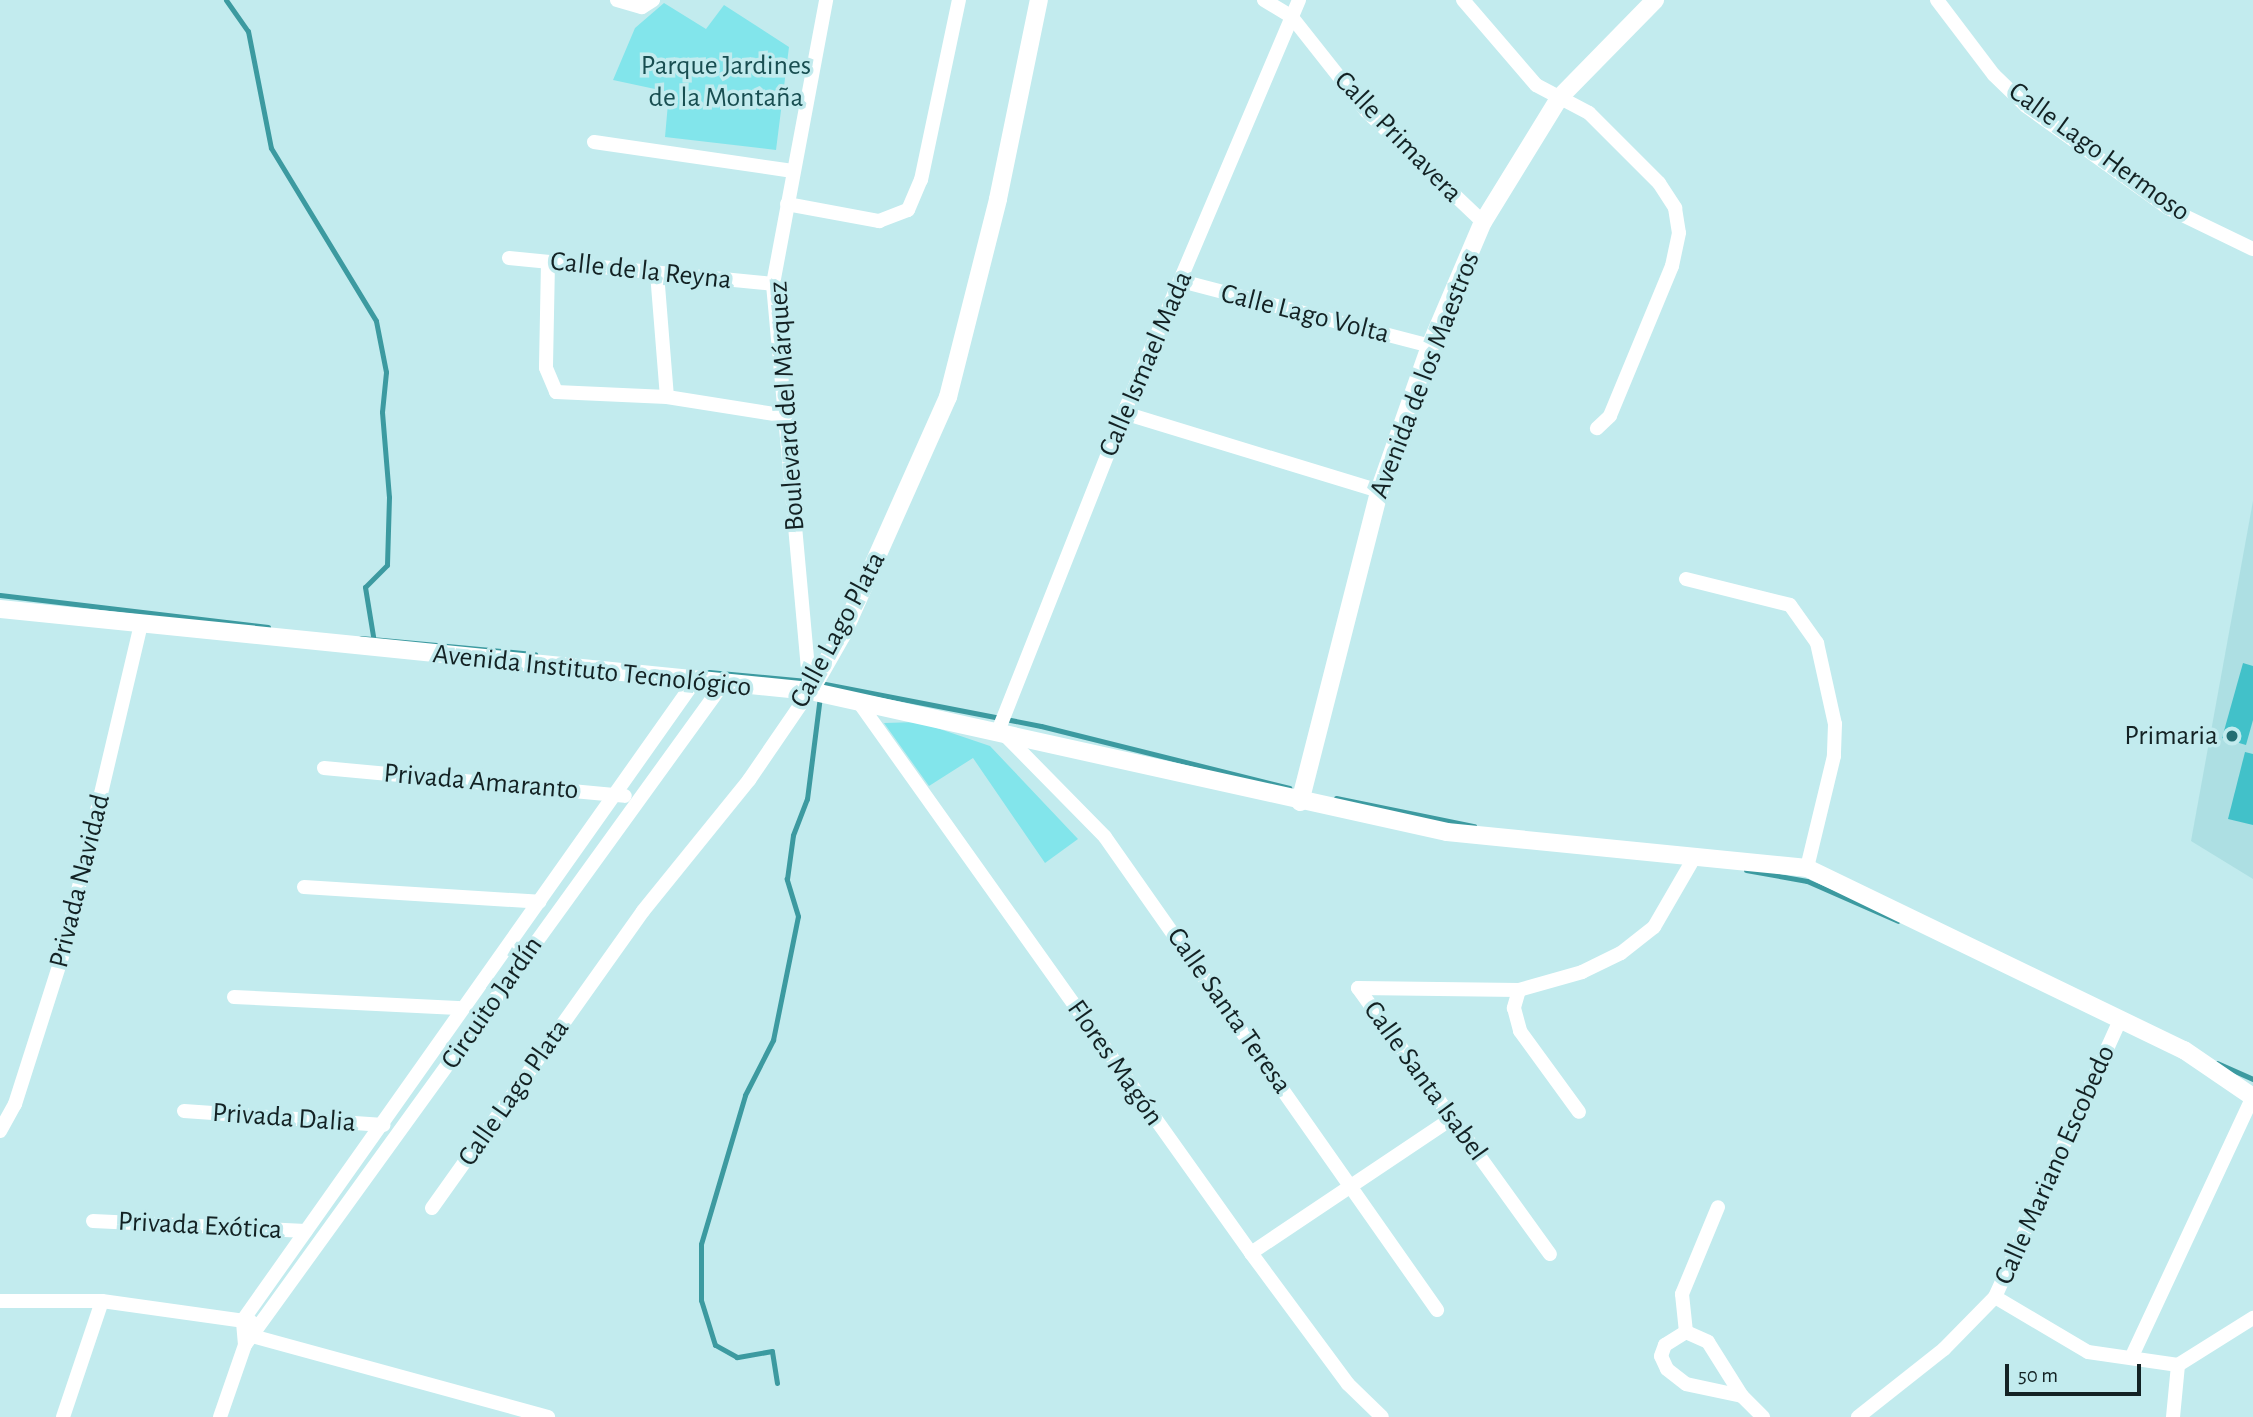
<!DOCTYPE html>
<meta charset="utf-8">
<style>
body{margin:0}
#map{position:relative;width:2253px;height:1417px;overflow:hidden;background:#c2ebee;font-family:"Alegreya Sans",sans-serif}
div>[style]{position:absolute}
.built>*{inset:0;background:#addfe3}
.green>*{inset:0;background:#82e5eb}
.stream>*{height:5px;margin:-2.5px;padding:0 2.5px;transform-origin:2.5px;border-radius:2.5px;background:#3c9aa0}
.building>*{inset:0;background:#42c1c9}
.minor>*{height:14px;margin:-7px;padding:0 7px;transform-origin:7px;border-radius:7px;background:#fff}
.tertiary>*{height:18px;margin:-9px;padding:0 9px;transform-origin:9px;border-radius:9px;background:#fff}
.dots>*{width:19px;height:19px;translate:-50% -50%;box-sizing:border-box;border:4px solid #c2ebee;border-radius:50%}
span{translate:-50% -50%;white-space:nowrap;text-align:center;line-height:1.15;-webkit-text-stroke:7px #c2ebee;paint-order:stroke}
.park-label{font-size:28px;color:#184e51}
.street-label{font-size:28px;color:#132224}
.poi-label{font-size:28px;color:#132224}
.right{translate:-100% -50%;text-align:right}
.scale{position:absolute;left:2005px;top:1364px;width:136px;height:32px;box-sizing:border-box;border:4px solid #132224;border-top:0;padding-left:9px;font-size:21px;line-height:24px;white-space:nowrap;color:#132224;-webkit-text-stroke:5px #c2ebee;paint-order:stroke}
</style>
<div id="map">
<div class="built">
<i style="clip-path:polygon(2253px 501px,2253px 879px,2191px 841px)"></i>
</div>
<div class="green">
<i style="clip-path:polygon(664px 3px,706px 29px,724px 5px,789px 47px,776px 150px,665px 137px,669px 92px,613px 80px,635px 28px)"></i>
<i style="clip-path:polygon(919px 722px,990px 746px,1078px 839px,1045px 863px,973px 758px,929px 786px,884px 723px)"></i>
</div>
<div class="stream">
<i style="left:226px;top:0;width:38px;rotate:55deg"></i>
<i style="left:248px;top:31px;width:119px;rotate:78.9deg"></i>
<i style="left:271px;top:148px;width:202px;rotate:58.7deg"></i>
<i style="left:376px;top:321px;width:52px;rotate:78.9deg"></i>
<i style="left:386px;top:372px;width:40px;rotate:95.7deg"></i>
<i style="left:382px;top:412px;width:85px;rotate:85.3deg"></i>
<i style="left:389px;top:497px;width:68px;rotate:91.7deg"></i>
<i style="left:387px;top:565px;width:31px;rotate:135deg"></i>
<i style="left:365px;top:587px;width:50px;rotate:80.7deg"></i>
<i style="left:0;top:595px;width:270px;rotate:6.8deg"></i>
<i style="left:361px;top:638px;width:175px;rotate:5.3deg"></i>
<i style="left:709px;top:672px;width:98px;rotate:5.2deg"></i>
<i style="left:820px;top:683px;width:225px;rotate:11deg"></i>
<i style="left:1041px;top:726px;width:256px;rotate:14deg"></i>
<i style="left:1336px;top:798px;width:141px;rotate:11.5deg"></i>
<i style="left:1746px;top:870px;width:62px;rotate:10.2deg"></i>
<i style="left:1807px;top:881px;width:99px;rotate:23.7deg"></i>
<i style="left:2217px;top:1063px;width:39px;rotate:24deg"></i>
<i style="left:777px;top:1383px;width:32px;rotate:-99deg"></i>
<i style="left:772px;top:1351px;width:36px;rotate:170deg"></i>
<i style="left:737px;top:1357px;width:25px;rotate:-151deg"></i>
<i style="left:715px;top:1345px;width:47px;rotate:-107.3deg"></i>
<i style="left:701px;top:1300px;width:56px;rotate:-90deg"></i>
<i style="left:701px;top:1244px;width:155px;rotate:-73.5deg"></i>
<i style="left:745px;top:1095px;width:62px;rotate:-63deg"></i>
<i style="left:773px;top:1040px;width:126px;rotate:-78.6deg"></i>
<i style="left:798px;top:916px;width:39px;rotate:-107deg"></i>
<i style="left:787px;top:879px;width:44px;rotate:-82.2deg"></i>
<i style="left:793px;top:835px;width:39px;rotate:-69deg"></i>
<i style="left:807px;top:799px;width:104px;rotate:-82.8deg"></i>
</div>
<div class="building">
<i style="clip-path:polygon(2243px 663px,2253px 666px,2253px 720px,2246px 745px,2222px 738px)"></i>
<i style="clip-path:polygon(2245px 752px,2253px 754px,2253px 825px,2228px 819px)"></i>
</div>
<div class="minor">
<i style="left:617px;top:0;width:26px;rotate:16deg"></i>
<i style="left:642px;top:7px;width:13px;rotate:-32deg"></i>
<i style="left:1264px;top:0;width:31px;rotate:31deg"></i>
<i style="left:1291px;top:16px;width:121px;rotate:51.7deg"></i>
<i style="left:1366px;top:111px;width:161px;rotate:43.5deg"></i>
<i style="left:1299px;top:0;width:449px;rotate:113deg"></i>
<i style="left:1124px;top:413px;width:340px;rotate:111.6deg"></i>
<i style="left:999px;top:729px;width:151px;rotate:45.5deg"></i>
<i style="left:1105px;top:837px;width:578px;rotate:54.93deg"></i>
<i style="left:1463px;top:0;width:112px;rotate:49.3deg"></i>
<i style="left:1536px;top:85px;width:60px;rotate:27.8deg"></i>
<i style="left:1589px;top:113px;width:99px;rotate:45deg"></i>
<i style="left:1659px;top:183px;width:30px;rotate:57deg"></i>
<i style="left:1675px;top:208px;width:25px;rotate:81deg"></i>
<i style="left:1679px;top:233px;width:34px;rotate:102deg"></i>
<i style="left:1672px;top:266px;width:162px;rotate:112.5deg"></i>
<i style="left:1610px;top:416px;width:18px;rotate:137deg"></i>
<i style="left:1937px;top:0;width:94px;rotate:52.8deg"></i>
<i style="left:1994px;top:75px;width:45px;rotate:44.1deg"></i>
<i style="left:2026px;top:106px;width:175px;rotate:35.7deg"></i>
<i style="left:2168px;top:208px;width:94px;rotate:25.8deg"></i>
<i style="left:594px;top:142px;width:201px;rotate:8.3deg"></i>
<i style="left:787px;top:204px;width:94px;rotate:10.5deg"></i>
<i style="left:879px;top:221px;width:31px;rotate:-21deg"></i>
<i style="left:908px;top:210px;width:33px;rotate:-67deg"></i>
<i style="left:921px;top:180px;width:184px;rotate:-78.1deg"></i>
<i style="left:509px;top:258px;width:265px;rotate:5.6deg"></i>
<i style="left:548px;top:262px;width:106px;rotate:91.1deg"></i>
<i style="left:546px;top:368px;width:26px;rotate:67deg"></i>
<i style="left:556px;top:392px;width:111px;rotate:2.6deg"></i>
<i style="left:667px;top:397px;width:121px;rotate:9deg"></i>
<i style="left:657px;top:273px;width:124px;rotate:85.4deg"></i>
<i style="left:1181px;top:281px;width:257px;rotate:14.6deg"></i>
<i style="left:1124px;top:413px;width:267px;rotate:17deg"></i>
<i style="left:1686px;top:579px;width:107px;rotate:14deg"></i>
<i style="left:1790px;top:605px;width:47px;rotate:54.6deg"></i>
<i style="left:1817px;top:643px;width:83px;rotate:77.5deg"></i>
<i style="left:1835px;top:724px;width:32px;rotate:92deg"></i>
<i style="left:1834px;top:756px;width:115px;rotate:103.6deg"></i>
<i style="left:858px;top:701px;width:678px;rotate:54.55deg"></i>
<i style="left:1251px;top:1253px;width:163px;rotate:53.5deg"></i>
<i style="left:1348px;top:1384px;width:47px;rotate:44.1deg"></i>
<i style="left:324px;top:768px;width:302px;rotate:5.3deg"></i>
<i style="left:304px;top:887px;width:236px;rotate:3.6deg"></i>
<i style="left:1358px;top:988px;width:161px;rotate:0.7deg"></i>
<i style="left:1519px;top:990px;width:66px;rotate:-15.9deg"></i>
<i style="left:1582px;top:972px;width:43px;rotate:-26deg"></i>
<i style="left:1621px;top:953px;width:42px;rotate:-38.2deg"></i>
<i style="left:1654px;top:927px;width:80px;rotate:-59.9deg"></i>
<i style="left:1358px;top:988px;width:328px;rotate:54.2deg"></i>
<i style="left:1519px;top:990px;width:19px;rotate:106deg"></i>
<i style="left:1514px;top:1008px;width:24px;rotate:75deg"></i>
<i style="left:1520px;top:1031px;width:100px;rotate:53.9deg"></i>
<i style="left:234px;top:997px;width:229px;rotate:2.8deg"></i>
<i style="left:184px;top:1111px;width:200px;rotate:4deg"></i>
<i style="left:0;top:1131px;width:31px;rotate:-61deg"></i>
<i style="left:15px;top:1104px;width:162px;rotate:-72.3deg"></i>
<i style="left:64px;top:950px;width:334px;rotate:-76.7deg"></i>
<i style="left:432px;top:1208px;width:364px;rotate:-54.6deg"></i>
<i style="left:643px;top:911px;width:169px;rotate:-51deg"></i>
<i style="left:749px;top:780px;width:108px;rotate:-55.6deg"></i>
<i style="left:810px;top:691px;width:409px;rotate:-95.2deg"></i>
<i style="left:773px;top:284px;width:289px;rotate:-79.4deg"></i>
<i style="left:93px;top:1221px;width:213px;rotate:2.7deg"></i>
<i style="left:1251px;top:1253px;width:241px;rotate:-33.8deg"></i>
<i style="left:1995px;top:1297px;width:108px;rotate:30.6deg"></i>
<i style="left:2088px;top:1352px;width:91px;rotate:8.2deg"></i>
<i style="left:2178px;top:1365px;width:89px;rotate:-32.1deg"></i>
<i style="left:0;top:1301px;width:102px"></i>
<i style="left:102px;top:1301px;width:151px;rotate:8deg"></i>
<i style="left:1686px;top:1332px;width:38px;rotate:-96deg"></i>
<i style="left:1682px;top:1294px;width:94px;rotate:-67.5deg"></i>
<i style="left:252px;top:1336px;width:307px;rotate:15.3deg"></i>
<i style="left:245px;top:1345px;width:814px;rotate:-54.14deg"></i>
<i style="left:2132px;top:1356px;width:286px;rotate:-65deg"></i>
<i style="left:1742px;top:1396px;width:57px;rotate:-167.9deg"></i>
<i style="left:1686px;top:1384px;width:24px;rotate:-142deg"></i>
<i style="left:1667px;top:1369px;width:14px;rotate:-115deg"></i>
<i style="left:1661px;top:1356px;width:12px;rotate:-70deg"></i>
<i style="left:1665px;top:1345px;width:25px;rotate:-32deg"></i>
<i style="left:1686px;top:1332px;width:24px;rotate:24deg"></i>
<i style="left:1708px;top:1342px;width:64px;rotate:57.8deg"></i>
<i style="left:1742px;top:1396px;width:30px;rotate:45deg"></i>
<i style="left:63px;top:1417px;width:122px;rotate:-71.4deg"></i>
<i style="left:220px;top:1417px;width:76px;rotate:-70.9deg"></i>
<i style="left:245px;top:1345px;width:25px;rotate:-95deg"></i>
<i style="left:243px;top:1320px;width:781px;rotate:-54.74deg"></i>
<i style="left:1858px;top:1417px;width:110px;rotate:-38.3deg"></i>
<i style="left:1944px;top:1349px;width:73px;rotate:-45.6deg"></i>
<i style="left:1995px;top:1297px;width:304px;rotate:-65.7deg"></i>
<i style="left:2173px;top:1417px;width:52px;rotate:-84.5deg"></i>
</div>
<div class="tertiary">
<i style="left:0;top:609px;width:814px;rotate:5.78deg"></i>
<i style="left:810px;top:691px;width:652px;rotate:12.48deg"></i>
<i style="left:1447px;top:832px;width:362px;rotate:5.7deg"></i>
<i style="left:1807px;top:868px;width:419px;rotate:25.8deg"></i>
<i style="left:2184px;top:1050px;width:83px;rotate:34.3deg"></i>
<i style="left:810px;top:691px;width:64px;rotate:-60.3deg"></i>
<i style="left:842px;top:635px;width:261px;rotate:-66deg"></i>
<i style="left:948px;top:397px;width:204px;rotate:-75.8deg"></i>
<i style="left:998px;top:199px;width:203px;rotate:-78.4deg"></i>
<i style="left:1300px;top:802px;width:321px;rotate:-75.7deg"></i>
<i style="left:1379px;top:491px;width:154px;rotate:-70.6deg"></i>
<i style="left:1430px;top:346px;width:135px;rotate:-66.9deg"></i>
<i style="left:1483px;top:222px;width:147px;rotate:-58.4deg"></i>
<i style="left:1560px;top:97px;width:136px;rotate:-45.6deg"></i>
</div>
<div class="dots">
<i style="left:2232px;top:736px;background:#236e73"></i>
</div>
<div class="park-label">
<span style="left:726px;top:82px">Parque Jardines<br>de la Montaña</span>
</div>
<div class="street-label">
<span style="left:1398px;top:137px;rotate:46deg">Calle Primavera</span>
<span style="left:2099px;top:152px;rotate:36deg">Calle Lago Hermoso</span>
<span style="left:641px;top:271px;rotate:6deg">Calle de la Reyna</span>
<span style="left:1305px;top:314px;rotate:14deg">Calle Lago Volta</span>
<span style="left:1146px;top:364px;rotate:-67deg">Calle Ismael Mada</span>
<span style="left:1425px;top:375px;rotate:-69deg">Avenida de los Maestros</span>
<span style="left:787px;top:406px;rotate:-94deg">Boulevard del Márquez</span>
<span style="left:838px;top:630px;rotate:-62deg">Calle Lago Plata</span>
<span style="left:592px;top:671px;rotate:6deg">Avenida Instituto Tecnológico</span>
<span style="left:481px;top:782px;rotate:5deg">Privada Amaranto</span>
<span style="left:80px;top:881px;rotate:-76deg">Privada Navidad</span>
<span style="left:492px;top:1003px;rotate:-55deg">Circuito Jardín</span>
<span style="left:1229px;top:1011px;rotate:55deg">Calle Santa Teresa</span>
<span style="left:1115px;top:1063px;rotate:55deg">Flores Magón</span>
<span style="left:1425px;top:1081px;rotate:54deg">Calle Santa Isabel</span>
<span style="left:514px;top:1093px;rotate:-55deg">Calle Lago Plata</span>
<span style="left:284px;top:1118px;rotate:4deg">Privada Dalia</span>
<span style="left:2055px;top:1165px;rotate:-66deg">Calle Mariano Escobedo</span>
<span style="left:200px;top:1226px;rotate:3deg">Privada Exótica</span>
</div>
<div class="poi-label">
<span class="right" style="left:2218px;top:736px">Primaria</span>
</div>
<div class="scale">50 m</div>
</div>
